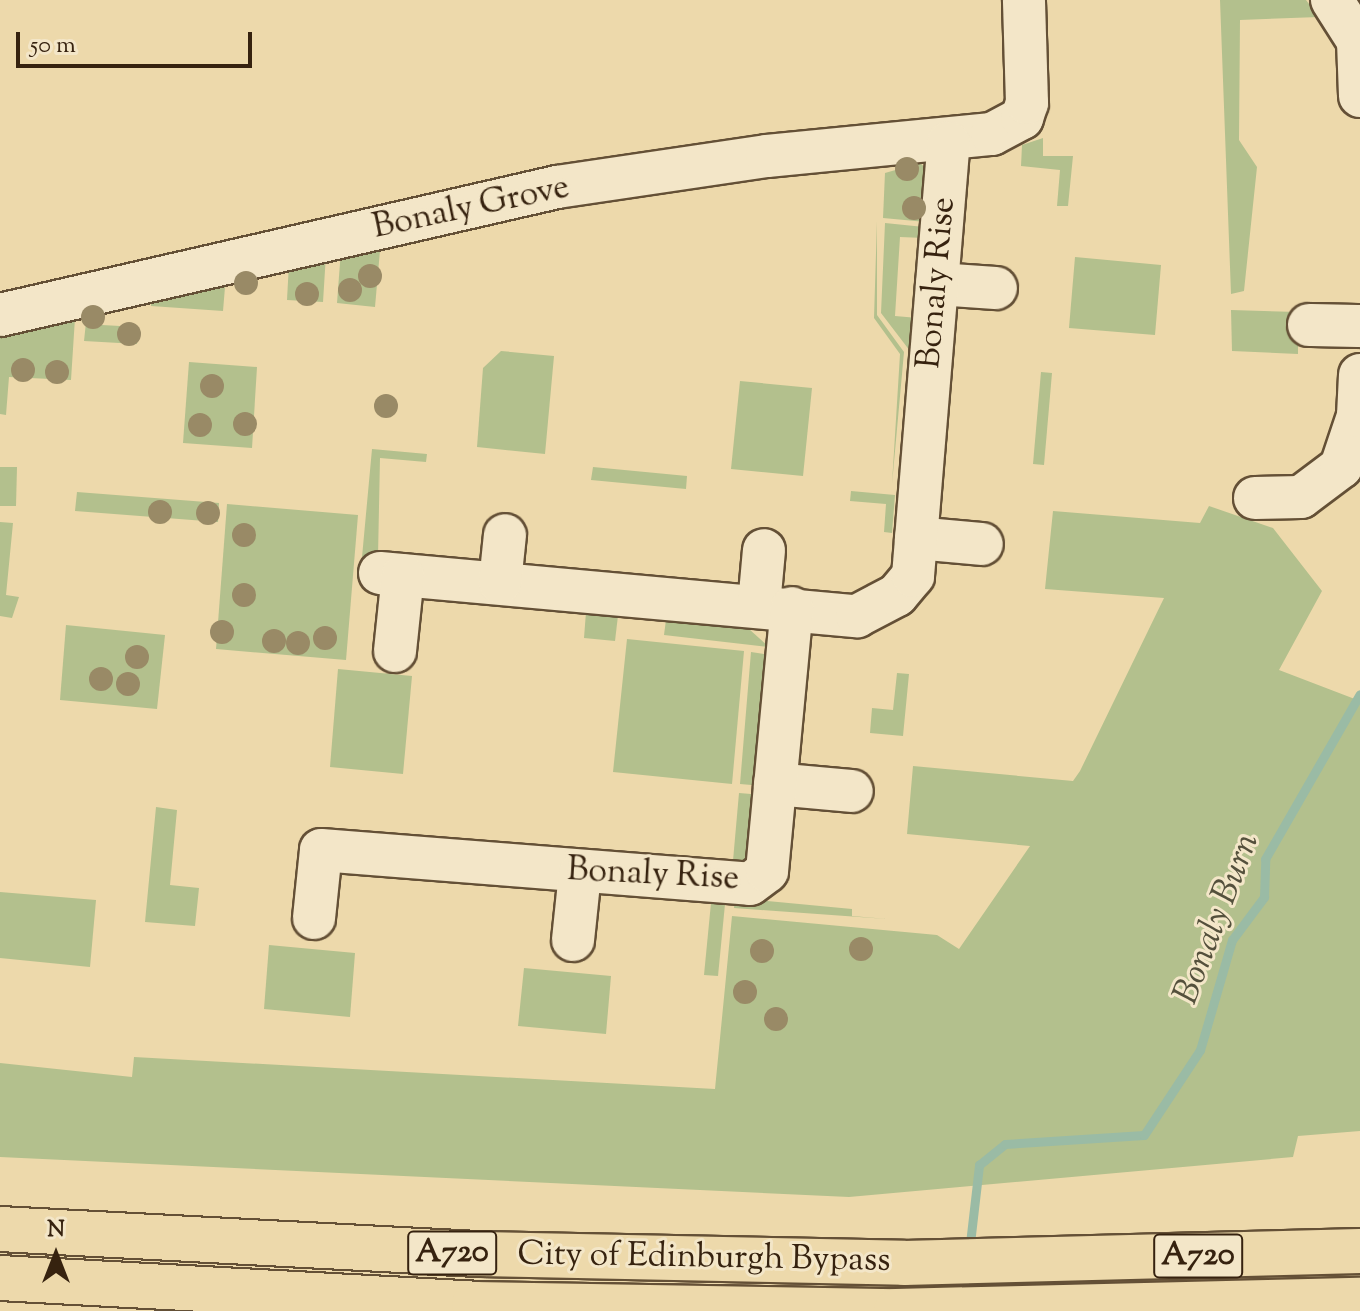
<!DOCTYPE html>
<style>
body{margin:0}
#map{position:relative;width:1360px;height:1311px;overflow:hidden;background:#edd9ab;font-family:"Sorts Mill Goudy",serif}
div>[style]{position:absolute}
.green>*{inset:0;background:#b3c08d}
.stream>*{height:9px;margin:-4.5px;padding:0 4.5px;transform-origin:4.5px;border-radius:4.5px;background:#9abba5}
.roads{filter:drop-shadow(2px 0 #645036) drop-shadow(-2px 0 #645036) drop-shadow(0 2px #645036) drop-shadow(0 -2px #645036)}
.minor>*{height:42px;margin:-21px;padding:0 21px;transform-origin:21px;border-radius:21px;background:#f3e6c8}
.highway>*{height:44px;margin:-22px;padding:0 22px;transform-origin:22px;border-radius:22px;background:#edd9ab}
.trees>*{width:24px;height:24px;margin:-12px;border-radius:50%;background:#998a66}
span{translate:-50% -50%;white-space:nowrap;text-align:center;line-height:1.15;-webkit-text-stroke:6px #f3e6c8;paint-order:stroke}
.shield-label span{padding:2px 6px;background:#f3e6c8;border:2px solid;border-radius:6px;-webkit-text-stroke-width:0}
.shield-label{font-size:32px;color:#36220f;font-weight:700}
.street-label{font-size:34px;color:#36220f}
.water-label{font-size:36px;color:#54503c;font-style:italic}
.north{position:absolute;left:16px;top:1215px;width:80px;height:80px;-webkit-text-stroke:6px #f3e6c8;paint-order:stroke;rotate:0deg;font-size:22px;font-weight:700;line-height:32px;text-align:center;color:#36220f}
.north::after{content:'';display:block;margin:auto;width:28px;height:36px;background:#36220f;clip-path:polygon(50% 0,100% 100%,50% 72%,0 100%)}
.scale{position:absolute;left:16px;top:32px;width:236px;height:36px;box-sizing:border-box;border:4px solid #36220f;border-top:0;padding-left:10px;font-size:24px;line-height:28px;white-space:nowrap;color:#36220f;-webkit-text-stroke:6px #f3e6c8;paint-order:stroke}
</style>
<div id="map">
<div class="green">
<i style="clip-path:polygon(1220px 0,1306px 0,1319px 17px,1240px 20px,1239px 140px,1257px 167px,1244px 291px,1231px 294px)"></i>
<i style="clip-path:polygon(1043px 138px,1043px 156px,1073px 156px,1068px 206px,1057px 206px,1060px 170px,1021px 166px,1022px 145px)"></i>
<i style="clip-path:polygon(920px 163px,929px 171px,926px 222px,883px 218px,885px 173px)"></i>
<i style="clip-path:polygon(877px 221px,877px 315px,904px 352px,892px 484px,900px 354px,874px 318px)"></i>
<i style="clip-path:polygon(885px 223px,924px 227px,924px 238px,900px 237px,895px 316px,918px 318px,904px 486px,898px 485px,910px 351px,881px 313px)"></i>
<i style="clip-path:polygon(381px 239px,375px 307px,337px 303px,341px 250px)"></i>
<i style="clip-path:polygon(326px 254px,323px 302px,287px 300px,289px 263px)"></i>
<i style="clip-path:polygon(1075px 257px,1161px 265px,1155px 335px,1069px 328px)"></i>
<i style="clip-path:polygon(225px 287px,223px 311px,151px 306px,151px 296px)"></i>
<i style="clip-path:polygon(102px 308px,102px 325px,138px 327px,137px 344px,84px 341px,87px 313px)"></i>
<i style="clip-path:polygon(1231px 310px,1298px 312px,1298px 354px,1232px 351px)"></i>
<i style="clip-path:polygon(75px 318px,71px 380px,9px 377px,6px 415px,0 414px,0 329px)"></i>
<i style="clip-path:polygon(501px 351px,554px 356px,545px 454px,477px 447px,483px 368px)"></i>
<i style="clip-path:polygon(189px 362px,257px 367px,252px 448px,183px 443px)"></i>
<i style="clip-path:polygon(1041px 372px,1052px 373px,1044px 465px,1033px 464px)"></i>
<i style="clip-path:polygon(740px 381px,812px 388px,803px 476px,731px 469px)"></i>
<i style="clip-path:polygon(372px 449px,427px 454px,426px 462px,380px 458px,378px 557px,361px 568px)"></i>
<i style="clip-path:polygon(0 467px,17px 467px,16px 506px,0 506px)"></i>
<i style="clip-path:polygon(593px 467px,687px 476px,686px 489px,591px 480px)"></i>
<i style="clip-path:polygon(851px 491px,895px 495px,892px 533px,884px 532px,886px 504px,850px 501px)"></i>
<i style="clip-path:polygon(77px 492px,219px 503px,218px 522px,75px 511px)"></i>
<i style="clip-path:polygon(227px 504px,358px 515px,346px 660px,216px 649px)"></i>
<i style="clip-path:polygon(1209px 506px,1273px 528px,1322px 591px,1279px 670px,1360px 701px,1360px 1131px,1298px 1136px,1293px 1157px,849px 1197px,0 1157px,0 1063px,132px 1077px,134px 1057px,715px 1089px,732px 916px,937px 935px,959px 949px,1030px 846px,907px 834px,913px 766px,1073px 781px,1080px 771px,1164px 598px,1045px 589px,1053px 511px,1200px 523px)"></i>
<i style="clip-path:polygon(0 522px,13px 523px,6px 595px,19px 597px,12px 618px,0 616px)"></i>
<i style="clip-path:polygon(619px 607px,615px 641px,584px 638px,586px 612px)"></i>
<i style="clip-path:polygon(667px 612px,739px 620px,769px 647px,664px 635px)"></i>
<i style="clip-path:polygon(66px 625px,165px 635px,157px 709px,60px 700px)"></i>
<i style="clip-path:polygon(627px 639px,744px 651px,732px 784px,613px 772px)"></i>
<i style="clip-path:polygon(751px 652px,771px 655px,763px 786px,740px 784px)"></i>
<i style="clip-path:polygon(338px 669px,412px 676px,403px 774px,330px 767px)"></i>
<i style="clip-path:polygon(897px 673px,909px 674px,903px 736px,870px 733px,872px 708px,893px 710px)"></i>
<i style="clip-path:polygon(739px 793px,763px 795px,756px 855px,732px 872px)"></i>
<i style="clip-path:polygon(156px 807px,177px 810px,170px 885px,199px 888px,195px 926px,145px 922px)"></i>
<i style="clip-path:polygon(0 892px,96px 900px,90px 967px,0 958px)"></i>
<i style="clip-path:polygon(735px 898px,852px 909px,852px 916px,887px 919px,734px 908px)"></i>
<i style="clip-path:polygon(711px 903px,725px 904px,718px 976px,704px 975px)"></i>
<i style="clip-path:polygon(269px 945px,355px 953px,350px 1017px,264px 1009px)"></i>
<i style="clip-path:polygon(524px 968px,611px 976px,606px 1034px,518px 1026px)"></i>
</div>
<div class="stream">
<i style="left:969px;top:1252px;width:88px;rotate:-83.4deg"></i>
<i style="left:979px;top:1165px;width:33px;rotate:-39deg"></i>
<i style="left:1005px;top:1144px;width:139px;rotate:-3.7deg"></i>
<i style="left:1144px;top:1135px;width:102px;rotate:-56.6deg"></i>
<i style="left:1200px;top:1050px;width:115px;rotate:-73.8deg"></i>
<i style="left:1232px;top:940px;width:54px;rotate:-53.3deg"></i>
<i style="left:1264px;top:897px;width:38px;rotate:-88deg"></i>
<i style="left:1265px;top:859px;width:190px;rotate:-60.1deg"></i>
</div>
<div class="roads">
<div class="minor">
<i style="left:1332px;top:0;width:49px;rotate:57.6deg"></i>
<i style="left:1358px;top:41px;width:55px;rotate:87.9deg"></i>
<i style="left:937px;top:284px;width:59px;rotate:3.9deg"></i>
<i style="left:0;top:315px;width:572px;rotate:-12.94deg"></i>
<i style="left:557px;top:187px;width:212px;rotate:-8.4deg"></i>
<i style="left:767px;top:156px;width:226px;rotate:-5.6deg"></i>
<i style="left:992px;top:134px;width:34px;rotate:-28deg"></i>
<i style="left:1022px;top:118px;width:16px;rotate:-72deg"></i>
<i style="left:1027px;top:103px;width:103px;rotate:-91.7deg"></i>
<i style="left:1309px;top:325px;width:51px;rotate:1.1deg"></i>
<i style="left:1255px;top:498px;width:46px;rotate:-1.2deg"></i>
<i style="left:1301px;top:497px;width:50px;rotate:-36.9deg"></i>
<i style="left:1341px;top:467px;width:54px;rotate:-71.6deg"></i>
<i style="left:1358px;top:416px;width:41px;rotate:-87.2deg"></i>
<i style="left:916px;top:538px;width:66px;rotate:5.2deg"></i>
<i style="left:380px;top:573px;width:479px;rotate:5.2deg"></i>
<i style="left:857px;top:616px;width:45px;rotate:-27.7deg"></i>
<i style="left:897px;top:595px;width:25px;rotate:-50deg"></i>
<i style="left:913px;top:576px;width:435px;rotate:-85.3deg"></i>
<i style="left:500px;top:583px;width:48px;rotate:-84.1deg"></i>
<i style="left:759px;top:605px;width:55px;rotate:-84.8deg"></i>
<i style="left:395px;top:651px;width:76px;rotate:-84deg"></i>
<i style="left:775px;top:784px;width:77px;rotate:5.2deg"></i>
<i style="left:314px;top:918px;width:68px;rotate:-84.1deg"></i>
<i style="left:321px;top:850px;width:430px;rotate:4.5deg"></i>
<i style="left:750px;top:884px;width:21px;rotate:-37deg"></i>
<i style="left:767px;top:871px;width:264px;rotate:-84.6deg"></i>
<i style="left:573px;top:940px;width:67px;rotate:-84deg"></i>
</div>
<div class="highway">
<i style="left:0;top:1229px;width:482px;rotate:3deg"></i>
<i style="left:481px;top:1254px;width:423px;rotate:1.2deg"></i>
<i style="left:904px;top:1263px;width:456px;rotate:-1.5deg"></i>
<i style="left:0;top:1278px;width:475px;rotate:3.1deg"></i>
<i style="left:474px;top:1304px;width:422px;rotate:1deg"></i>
<i style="left:896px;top:1311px;width:464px;rotate:-1.4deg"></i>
</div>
</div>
<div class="trees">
<i style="left:907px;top:169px"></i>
<i style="left:914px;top:208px"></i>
<i style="left:370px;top:276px"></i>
<i style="left:246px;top:283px"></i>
<i style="left:350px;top:290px"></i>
<i style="left:307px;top:294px"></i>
<i style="left:93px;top:317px"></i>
<i style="left:129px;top:334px"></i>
<i style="left:23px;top:370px"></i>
<i style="left:57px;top:372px"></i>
<i style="left:212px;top:386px"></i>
<i style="left:386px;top:406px"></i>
<i style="left:245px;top:424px"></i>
<i style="left:200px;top:425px"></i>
<i style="left:160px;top:512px"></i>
<i style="left:208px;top:513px"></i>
<i style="left:244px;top:535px"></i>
<i style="left:244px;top:595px"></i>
<i style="left:222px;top:632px"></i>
<i style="left:325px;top:638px"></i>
<i style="left:274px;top:641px"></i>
<i style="left:298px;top:643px"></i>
<i style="left:137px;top:657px"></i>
<i style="left:101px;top:679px"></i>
<i style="left:128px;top:684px"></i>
<i style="left:861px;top:949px"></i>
<i style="left:762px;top:951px"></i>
<i style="left:745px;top:992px"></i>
<i style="left:776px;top:1019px"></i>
</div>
<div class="shield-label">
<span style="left:452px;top:1253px">A720</span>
<span style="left:1198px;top:1256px">A720</span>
</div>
<div class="street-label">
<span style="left:471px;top:208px;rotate:-12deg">Bonaly Grove</span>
<span style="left:937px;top:283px;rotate:-85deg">Bonaly Rise</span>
<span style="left:653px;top:875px;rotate:3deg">Bonaly Rise</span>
<span style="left:704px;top:1258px;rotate:1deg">City of Edinburgh Bypass</span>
</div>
<div class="water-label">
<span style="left:1218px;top:919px;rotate:-69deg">Bonaly Burn</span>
</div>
<div class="north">N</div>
<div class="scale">50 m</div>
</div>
